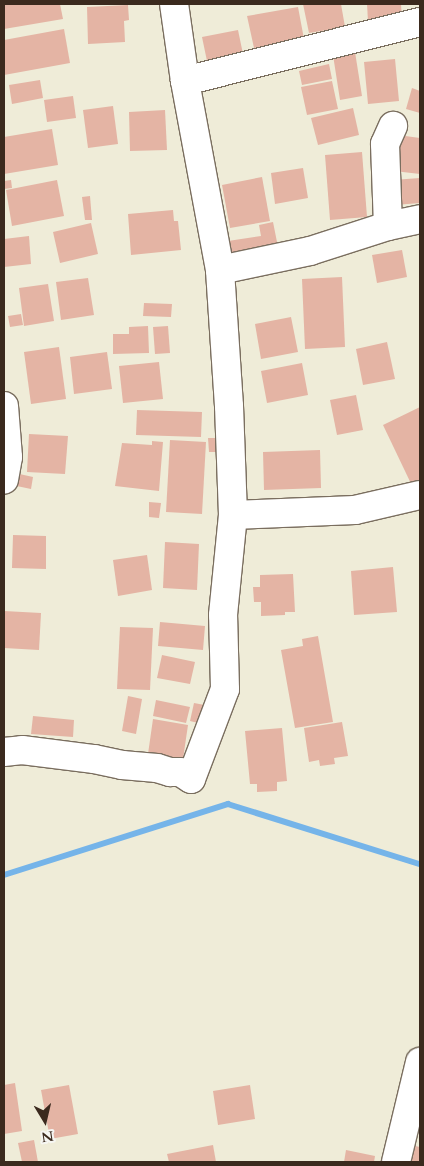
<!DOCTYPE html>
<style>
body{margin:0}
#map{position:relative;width:424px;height:1166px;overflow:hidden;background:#efecd8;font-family:Cardo,serif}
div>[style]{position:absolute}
.stream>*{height:5.5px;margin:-2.75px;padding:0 2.75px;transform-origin:2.75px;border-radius:2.75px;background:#75b4e9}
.building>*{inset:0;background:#e4b4a4}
.roads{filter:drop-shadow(1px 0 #7a6e5f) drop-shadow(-1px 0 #7a6e5f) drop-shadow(0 1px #7a6e5f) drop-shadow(0 -1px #7a6e5f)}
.minor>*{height:28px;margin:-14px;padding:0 14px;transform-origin:14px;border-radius:14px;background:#fff}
span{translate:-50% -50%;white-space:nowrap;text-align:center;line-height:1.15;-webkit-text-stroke:4.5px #f6f6f2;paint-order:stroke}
.frame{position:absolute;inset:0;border:5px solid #3b2a1e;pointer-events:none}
.north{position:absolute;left:20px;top:1096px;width:50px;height:50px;-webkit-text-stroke:4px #f6f6f2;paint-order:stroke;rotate:171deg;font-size:14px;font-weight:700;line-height:20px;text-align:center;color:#3b2a1e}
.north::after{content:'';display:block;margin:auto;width:18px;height:22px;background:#3b2a1e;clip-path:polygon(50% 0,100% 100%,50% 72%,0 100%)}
</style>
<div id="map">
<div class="stream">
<i style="left:4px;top:875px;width:235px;rotate:-17.6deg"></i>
<i style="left:228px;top:804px;width:201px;rotate:17.4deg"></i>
</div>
<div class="building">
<i style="clip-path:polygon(4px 4px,60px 4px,63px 19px,4px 29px)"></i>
<i style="clip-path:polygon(303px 4px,341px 4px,345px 27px,309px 33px)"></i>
<i style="clip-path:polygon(367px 4px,401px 4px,402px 19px,368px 21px)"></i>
<i style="clip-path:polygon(128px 5px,129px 20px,124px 21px,125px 42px,88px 44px,87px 7px)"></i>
<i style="clip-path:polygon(298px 7px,304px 39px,254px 48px,247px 16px)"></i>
<i style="clip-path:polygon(64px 29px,70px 63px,4px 75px,4px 40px)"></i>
<i style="clip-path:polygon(238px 30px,243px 54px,207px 61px,202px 37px)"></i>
<i style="clip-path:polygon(355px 52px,362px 96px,340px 100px,333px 55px)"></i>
<i style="clip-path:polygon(395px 59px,399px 101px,368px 104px,364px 62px)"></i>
<i style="clip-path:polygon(329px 64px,332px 79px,302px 85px,299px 71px)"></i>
<i style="clip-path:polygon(40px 80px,43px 98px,12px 104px,9px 85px)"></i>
<i style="clip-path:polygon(332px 81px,338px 109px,307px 115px,301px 87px)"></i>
<i style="clip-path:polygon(412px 88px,420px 91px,420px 113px,406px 109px)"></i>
<i style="clip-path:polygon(73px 96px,76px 118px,47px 122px,44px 100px)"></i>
<i style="clip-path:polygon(113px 106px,118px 144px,88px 148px,83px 110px)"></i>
<i style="clip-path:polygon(353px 108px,359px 135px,318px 145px,311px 118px)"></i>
<i style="clip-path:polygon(165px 110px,167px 150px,130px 151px,129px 112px)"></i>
<i style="clip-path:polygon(52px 129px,58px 165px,4px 174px,4px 137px)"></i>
<i style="clip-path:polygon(398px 135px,420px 138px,420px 174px,394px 171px)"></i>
<i style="clip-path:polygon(362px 152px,367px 217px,330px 220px,325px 155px)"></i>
<i style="clip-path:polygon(303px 168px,308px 198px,275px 204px,271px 173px)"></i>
<i style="clip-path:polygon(262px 177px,270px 221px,230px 228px,222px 185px)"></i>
<i style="clip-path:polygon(420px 178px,420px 203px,395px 205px,393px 180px)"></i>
<i style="clip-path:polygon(11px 180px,12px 188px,4px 189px,4px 181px)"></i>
<i style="clip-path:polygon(57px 180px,64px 216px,12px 226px,6px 190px)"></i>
<i style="clip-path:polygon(90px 196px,92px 220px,85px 220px,82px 197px)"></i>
<i style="clip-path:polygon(173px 210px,174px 221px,178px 221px,181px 250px,131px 255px,128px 214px)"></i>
<i style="clip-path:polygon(273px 222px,279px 252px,232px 264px,228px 241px,261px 236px,259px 225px)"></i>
<i style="clip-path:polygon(91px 223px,98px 254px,60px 263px,53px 232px)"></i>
<i style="clip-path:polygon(29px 236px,31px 264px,4px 267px,4px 239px)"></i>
<i style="clip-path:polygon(402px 250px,407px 277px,377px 283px,372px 255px)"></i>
<i style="clip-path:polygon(342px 277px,345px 347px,305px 349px,302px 279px)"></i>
<i style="clip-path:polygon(88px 278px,94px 315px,61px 320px,56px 282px)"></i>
<i style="clip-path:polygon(48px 284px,54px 321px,24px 326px,19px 288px)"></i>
<i style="clip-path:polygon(144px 303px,172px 304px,171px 317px,143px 316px)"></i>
<i style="clip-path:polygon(21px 314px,23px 325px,10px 327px,8px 316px)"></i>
<i style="clip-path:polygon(291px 317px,298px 352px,261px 359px,255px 324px)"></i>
<i style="clip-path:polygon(148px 326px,149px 353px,113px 354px,113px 334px,129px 334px,129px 327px)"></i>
<i style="clip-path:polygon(168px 326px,170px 353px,155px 354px,153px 327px)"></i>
<i style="clip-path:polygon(387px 342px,395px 379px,363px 385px,356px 349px)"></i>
<i style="clip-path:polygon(59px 347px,66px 399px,31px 404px,24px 352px)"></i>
<i style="clip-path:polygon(107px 352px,112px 389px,74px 394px,70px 357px)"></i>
<i style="clip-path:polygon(159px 362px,163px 399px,123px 403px,119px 366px)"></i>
<i style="clip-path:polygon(302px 363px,308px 395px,267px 403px,261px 371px)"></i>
<i style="clip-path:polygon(356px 395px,363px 430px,337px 435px,330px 400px)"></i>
<i style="clip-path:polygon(420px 407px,420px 490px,415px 492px,383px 425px)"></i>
<i style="clip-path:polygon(137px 410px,202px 412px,201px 437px,136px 435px)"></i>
<i style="clip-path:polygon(29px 434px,68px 436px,65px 474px,27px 472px)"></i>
<i style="clip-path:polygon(208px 438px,222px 438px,223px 452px,209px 452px)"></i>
<i style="clip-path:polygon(170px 440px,206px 442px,202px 514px,166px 512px)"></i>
<i style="clip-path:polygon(152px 441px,163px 442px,159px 491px,115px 486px,122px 443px,152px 445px)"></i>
<i style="clip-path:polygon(320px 450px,321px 488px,264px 490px,263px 452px)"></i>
<i style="clip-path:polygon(15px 473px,33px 477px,31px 489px,12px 485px)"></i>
<i style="clip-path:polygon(149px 502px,161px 503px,159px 518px,149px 517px)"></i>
<i style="clip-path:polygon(13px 535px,46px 536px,46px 569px,12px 568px)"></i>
<i style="clip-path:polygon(165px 542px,199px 544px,197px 590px,163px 588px)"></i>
<i style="clip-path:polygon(147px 555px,152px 590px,118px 596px,113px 560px)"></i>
<i style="clip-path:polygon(393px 567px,397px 612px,354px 615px,351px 571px)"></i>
<i style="clip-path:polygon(293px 574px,295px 612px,285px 612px,285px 615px,261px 616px,261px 602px,254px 602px,253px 587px,260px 587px,260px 575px)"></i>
<i style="clip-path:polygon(4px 611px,41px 613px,39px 650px,4px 648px)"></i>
<i style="clip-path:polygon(160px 622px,205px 626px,203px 650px,158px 646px)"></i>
<i style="clip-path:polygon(120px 627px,153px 628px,150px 690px,117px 689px)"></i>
<i style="clip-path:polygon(318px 636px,333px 722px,295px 728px,281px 650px,303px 646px,302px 639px)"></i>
<i style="clip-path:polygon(162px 655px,195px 662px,190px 684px,157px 678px)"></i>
<i style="clip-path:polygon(128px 696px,142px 699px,136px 734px,122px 731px)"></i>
<i style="clip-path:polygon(156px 700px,190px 707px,186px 723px,153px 716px)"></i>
<i style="clip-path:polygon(194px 703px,210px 706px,206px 725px,190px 721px)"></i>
<i style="clip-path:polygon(33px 716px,74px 720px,73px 737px,31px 734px)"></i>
<i style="clip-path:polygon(153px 719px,188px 725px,183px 759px,148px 754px)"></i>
<i style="clip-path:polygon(342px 722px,348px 756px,334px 758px,335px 764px,320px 766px,319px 760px,309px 762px,304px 728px)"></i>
<i style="clip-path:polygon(282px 728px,287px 781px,277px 782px,277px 791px,257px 792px,257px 784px,250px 784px,245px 731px)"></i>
<i style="clip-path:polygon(15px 1083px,22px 1131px,4px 1134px,4px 1085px)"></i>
<i style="clip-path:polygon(69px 1085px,78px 1134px,50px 1139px,41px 1090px)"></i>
<i style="clip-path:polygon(250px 1085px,255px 1119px,218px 1125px,213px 1091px)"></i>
<i style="clip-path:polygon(34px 1140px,38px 1162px,22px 1162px,18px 1143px)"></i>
<i style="clip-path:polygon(213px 1145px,216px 1162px,169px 1162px,167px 1154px)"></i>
<i style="clip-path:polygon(410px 1145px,420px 1147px,420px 1162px,405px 1162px)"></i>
<i style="clip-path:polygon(346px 1150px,375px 1156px,374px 1162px,344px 1162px)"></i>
</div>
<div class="roads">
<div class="minor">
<i style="left:185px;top:81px;width:242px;rotate:-14.1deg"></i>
<i style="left:388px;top:226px;width:82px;rotate:-92.1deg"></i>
<i style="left:385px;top:144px;width:20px;rotate:-66deg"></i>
<i style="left:220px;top:270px;width:92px;rotate:-11.9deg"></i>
<i style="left:310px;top:251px;width:82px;rotate:-17.8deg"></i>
<i style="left:388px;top:226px;width:33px;rotate:-12deg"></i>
<i style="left:4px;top:406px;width:51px;rotate:85.5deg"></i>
<i style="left:8px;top:457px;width:23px;rotate:100deg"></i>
<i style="left:233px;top:515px;width:122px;rotate:-2.3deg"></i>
<i style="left:355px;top:510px;width:67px;rotate:-13deg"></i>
<i style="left:4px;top:752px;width:18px;rotate:-6deg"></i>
<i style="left:22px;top:750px;width:73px;rotate:7.1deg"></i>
<i style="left:94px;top:759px;width:29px;rotate:12deg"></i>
<i style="left:122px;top:765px;width:35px;rotate:5deg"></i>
<i style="left:157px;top:768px;width:14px;rotate:17deg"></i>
<i style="left:170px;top:772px;width:10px"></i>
<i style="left:180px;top:772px;width:13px;rotate:32deg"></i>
<i style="left:191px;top:779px;width:96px;rotate:-69.3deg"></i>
<i style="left:225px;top:689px;width:74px;rotate:-91.5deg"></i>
<i style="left:223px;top:615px;width:100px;rotate:-84.3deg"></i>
<i style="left:233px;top:515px;width:109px;rotate:-92.1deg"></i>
<i style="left:229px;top:406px;width:136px;rotate:-93.8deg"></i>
<i style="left:220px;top:270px;width:192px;rotate:-100.5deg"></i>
<i style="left:185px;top:81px;width:78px;rotate:-98.1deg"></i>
<i style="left:396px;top:1162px;width:103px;rotate:-76.5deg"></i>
</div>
</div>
<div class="frame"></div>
<div class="north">N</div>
</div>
